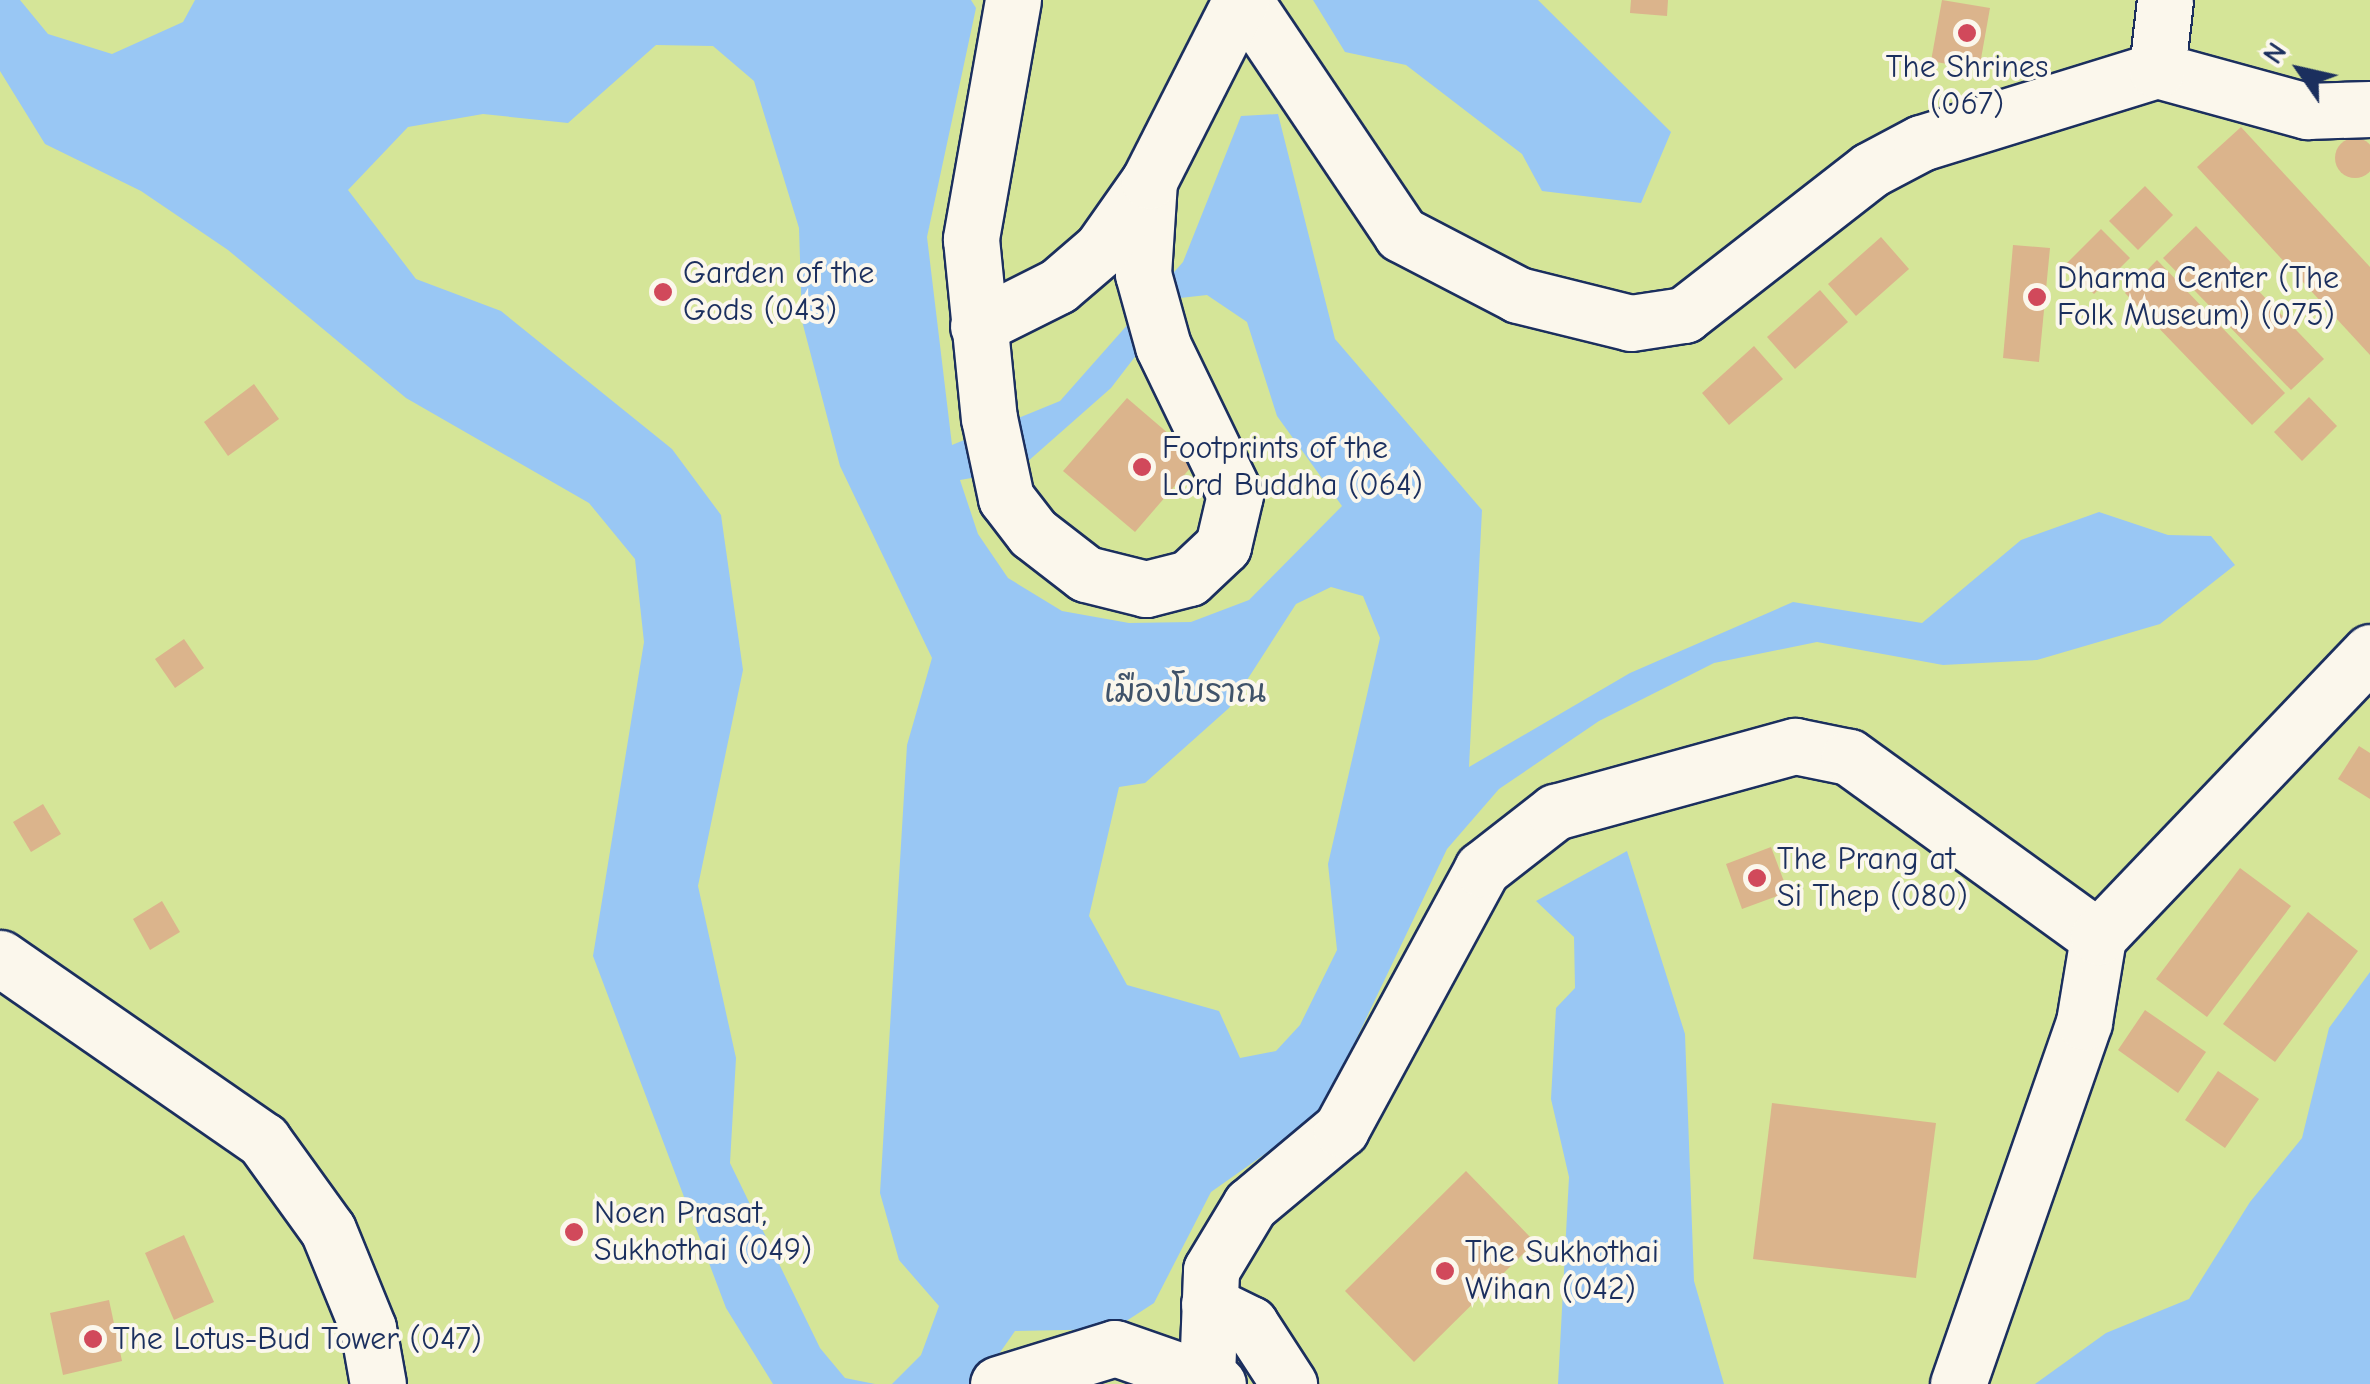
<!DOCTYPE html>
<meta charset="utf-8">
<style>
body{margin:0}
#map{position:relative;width:2370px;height:1384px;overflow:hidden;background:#f1e3cf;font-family:"Comic Neue","Playpen Sans Thai",sans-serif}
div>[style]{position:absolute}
.green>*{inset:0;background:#d5e598}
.water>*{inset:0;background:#99c7f4}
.building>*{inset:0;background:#dbb48c}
.round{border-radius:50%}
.roads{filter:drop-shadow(2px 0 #1b2f5e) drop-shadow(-2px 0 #1b2f5e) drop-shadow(0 2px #1b2f5e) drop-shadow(0 -2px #1b2f5e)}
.minor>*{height:55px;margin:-27.5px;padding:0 27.5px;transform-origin:27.5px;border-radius:27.5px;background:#fbf7ec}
.dots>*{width:28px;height:28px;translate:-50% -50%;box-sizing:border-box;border:5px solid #fbf7ec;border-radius:50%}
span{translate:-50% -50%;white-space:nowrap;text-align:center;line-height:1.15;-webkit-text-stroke:8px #fbf7ec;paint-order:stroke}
.poi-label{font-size:32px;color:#1b2f5e}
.left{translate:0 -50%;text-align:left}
.park-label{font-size:32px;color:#40536a}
.north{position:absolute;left:2250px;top:20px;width:100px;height:100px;-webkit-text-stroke:8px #fbf7ec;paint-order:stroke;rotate:304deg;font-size:28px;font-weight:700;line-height:40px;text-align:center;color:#1b2f5e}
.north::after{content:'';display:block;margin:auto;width:35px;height:45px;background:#1b2f5e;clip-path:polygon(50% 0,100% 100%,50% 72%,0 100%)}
</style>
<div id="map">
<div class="green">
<i style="clip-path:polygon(0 0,2370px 0,2370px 1384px,0 1384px)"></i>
</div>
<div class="water">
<i style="clip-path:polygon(evenodd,0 0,20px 0,48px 34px,112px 54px,183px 22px,195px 0,971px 0,976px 8px,927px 237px,952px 445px,1060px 401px,1183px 262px,1241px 116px,1278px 114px,1335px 339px,1482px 510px,1469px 767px,1630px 673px,1793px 602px,1922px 623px,2021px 540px,2099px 512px,2168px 535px,2211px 536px,2235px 565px,2160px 624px,2037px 660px,1943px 665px,1817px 642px,1714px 663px,1599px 721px,1499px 789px,1447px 849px,1320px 1115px,1211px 1192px,1154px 1303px,1114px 1329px,1015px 1331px,978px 1384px,892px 1384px,921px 1355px,939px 1306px,899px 1260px,880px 1193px,907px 745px,932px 658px,840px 466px,802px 321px,799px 228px,754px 81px,713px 46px,656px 45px,568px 123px,483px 114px,408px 127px,348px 190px,416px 279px,501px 311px,672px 449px,721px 515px,743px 670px,698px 886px,736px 1058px,730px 1163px,820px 1348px,845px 1378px,875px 1384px,773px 1384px,726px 1308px,593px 956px,644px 642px,635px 559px,589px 503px,406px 398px,228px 250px,141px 191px,45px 144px,0 71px,0 0,1207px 295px,1247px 322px,1277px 416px,1342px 506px,1249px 600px,1191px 622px,1129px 623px,1062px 611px,1008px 578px,978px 534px,960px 480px,1018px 470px,1111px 388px,1180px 298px,1207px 295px,0 0,1331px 587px,1363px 596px,1380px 638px,1328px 864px,1337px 950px,1300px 1025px,1276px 1051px,1240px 1058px,1219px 1011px,1127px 985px,1089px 916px,1119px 787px,1145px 783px,1229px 708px,1296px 604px,1331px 587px)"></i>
<i style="clip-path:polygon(1313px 0,1538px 0,1671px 132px,1641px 203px,1542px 191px,1522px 154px,1406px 65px,1345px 52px)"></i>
<i style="clip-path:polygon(1627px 851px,1685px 1034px,1694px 1281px,1724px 1384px,1558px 1384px,1569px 1177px,1551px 1099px,1556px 1008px,1575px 988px,1574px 937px,1536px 901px)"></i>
<i style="clip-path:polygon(2370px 972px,2370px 1384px,2035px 1384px,2106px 1333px,2189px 1299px,2250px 1202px,2302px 1138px,2329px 1028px)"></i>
</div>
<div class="building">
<i style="clip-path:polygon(1631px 0,1668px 0,1667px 16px,1630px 13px)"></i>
<i style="clip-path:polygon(1942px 0,1990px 8px,1979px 70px,1931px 61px)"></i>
<i style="clip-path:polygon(2241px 127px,2370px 267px,2370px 355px,2197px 167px)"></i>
<i class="round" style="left:2335px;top:138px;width:40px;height:40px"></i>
<i style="clip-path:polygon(2145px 186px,2173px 215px,2138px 250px,2109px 221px)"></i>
<i style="clip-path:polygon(2196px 226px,2324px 359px,2291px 390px,2163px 258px)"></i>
<i style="clip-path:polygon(2101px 229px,2130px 258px,2094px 294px,2065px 265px)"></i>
<i style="clip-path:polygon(1881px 237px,1909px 269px,1856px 316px,1828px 284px)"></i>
<i style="clip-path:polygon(2013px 245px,2050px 248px,2039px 362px,2003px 358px)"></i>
<i style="clip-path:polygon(2157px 260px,2285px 393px,2252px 425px,2125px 293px)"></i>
<i style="clip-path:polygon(1820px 290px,1848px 322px,1795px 369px,1767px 337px)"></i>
<i style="clip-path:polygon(1754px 346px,1783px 379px,1729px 425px,1702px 393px)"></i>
<i style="clip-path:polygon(254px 384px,279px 419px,228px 456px,204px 422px)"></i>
<i style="clip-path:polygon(2309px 397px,2337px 426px,2302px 461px,2274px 432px)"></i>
<i style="clip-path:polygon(1127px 398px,1198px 459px,1135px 532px,1063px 471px)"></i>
<i style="clip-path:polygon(184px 639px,204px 668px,175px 688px,155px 659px)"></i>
<i style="clip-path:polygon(2359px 746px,2370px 753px,2370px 799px,2338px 779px)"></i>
<i style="clip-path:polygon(43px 804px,61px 834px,31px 852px,13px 822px)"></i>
<i style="clip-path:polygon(1771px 847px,1788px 892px,1742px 909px,1726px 864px)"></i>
<i style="clip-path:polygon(2240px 868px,2291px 906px,2207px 1017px,2156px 979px)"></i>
<i style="clip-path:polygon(162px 901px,180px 932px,150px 950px,133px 919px)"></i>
<i style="clip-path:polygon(2308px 912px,2358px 951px,2275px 1062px,2223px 1024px)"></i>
<i style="clip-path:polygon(2145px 1010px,2206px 1052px,2178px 1093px,2118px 1050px)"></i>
<i style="clip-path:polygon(2218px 1071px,2259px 1099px,2225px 1148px,2185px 1120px)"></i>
<i style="clip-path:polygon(1772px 1103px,1936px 1123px,1916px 1278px,1753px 1259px)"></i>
<i style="clip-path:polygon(1466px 1171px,1535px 1242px,1414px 1362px,1345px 1291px)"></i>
<i style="clip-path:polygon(184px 1235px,214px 1302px,174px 1320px,145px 1253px)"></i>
<i style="clip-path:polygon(109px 1300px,122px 1361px,63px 1375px,50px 1313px)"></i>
</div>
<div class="roads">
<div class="minor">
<i style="left:1013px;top:0;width:243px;rotate:100deg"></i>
<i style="left:971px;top:239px;width:180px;rotate:84.3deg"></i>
<i style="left:989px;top:418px;width:82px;rotate:78deg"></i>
<i style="left:1006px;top:498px;width:44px;rotate:52.4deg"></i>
<i style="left:1033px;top:533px;width:67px;rotate:37.7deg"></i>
<i style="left:1086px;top:574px;width:62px;rotate:14deg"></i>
<i style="left:1146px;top:589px;width:44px;rotate:-14.3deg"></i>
<i style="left:1189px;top:578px;width:47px;rotate:-43.3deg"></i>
<i style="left:1223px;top:546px;width:52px;rotate:-76.8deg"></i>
<i style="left:1235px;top:495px;width:165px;rotate:-115.8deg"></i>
<i style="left:1163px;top:346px;width:75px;rotate:-105.5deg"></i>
<i style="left:1143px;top:274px;width:93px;rotate:-86.3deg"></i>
<i style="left:1244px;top:0;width:282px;rotate:56.1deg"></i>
<i style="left:1401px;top:234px;width:132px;rotate:27.5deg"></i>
<i style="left:1518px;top:295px;width:116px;rotate:13.9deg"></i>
<i style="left:1631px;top:323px;width:54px;rotate:-8.6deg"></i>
<i style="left:1684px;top:315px;width:236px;rotate:-37.9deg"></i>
<i style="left:1870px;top:170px;width:58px;rotate:-27.9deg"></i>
<i style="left:1921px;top:143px;width:247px;rotate:-17.2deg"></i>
<i style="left:2157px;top:70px;width:156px;rotate:15.3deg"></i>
<i style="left:2307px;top:111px;width:63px;rotate:-1.8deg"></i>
<i style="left:2157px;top:70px;width:70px;rotate:-83.5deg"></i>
<i style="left:978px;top:326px;width:89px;rotate:-26.6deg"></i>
<i style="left:1058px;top:286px;width:57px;rotate:-40.7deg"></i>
<i style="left:1101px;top:249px;width:83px;rotate:-54.8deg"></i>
<i style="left:1149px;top:181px;width:203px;rotate:-63.1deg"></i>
<i style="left:0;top:958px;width:320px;rotate:34.7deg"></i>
<i style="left:263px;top:1140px;width:111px;rotate:54.2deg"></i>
<i style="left:328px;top:1230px;width:106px;rotate:67.8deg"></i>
<i style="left:368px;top:1328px;width:57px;rotate:79.9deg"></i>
<i style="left:1209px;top:1304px;width:46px;rotate:26deg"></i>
<i style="left:1250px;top:1324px;width:72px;rotate:57deg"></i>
<i style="left:1207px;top:1376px;width:106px;rotate:-87.8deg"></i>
<i style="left:1211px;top:1270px;width:76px;rotate:-59deg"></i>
<i style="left:1250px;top:1205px;width:119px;rotate:-39.9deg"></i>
<i style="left:1341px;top:1129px;width:296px;rotate:-61.5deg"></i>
<i style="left:1482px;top:869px;width:93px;rotate:-38deg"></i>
<i style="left:1555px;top:812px;width:249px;rotate:-15.4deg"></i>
<i style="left:1795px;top:746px;width:55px;rotate:11.5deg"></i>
<i style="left:1849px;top:757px;width:307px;rotate:35.9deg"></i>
<i style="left:998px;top:1384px;width:122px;rotate:-17.1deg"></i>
<i style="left:1115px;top:1348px;width:109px;rotate:19.3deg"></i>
<i style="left:1958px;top:1384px;width:383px;rotate:-70.8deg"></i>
<i style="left:2084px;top:1022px;width:86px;rotate:-80.6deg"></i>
<i style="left:2098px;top:937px;width:394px;rotate:-46.3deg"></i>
</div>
</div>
<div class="dots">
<i style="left:1967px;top:33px;background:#d1495b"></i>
<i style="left:663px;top:292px;background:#d1495b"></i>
<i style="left:2037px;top:297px;background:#d1495b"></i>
<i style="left:1142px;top:467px;background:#d1495b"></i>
<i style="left:1757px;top:878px;background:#d1495b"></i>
<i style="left:574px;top:1232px;background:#d1495b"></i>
<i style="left:1445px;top:1271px;background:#d1495b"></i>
<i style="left:93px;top:1339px;background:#d1495b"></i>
</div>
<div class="poi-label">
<span style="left:1967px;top:86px">The Shrines<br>(067)</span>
<span class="left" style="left:683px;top:292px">Garden of the<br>Gods (043)</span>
<span class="left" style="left:2057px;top:297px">Dharma Center (The<br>Folk Museum) (075)</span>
<span class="left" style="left:1162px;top:467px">Footprints of the<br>Lord Buddha (064)</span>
<span class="left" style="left:1777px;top:878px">The Prang at<br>Si Thep (080)</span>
<span class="left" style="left:594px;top:1232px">Noen Prasat,<br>Sukhothai (049)</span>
<span class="left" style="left:1465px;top:1271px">The Sukhothai<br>Wihan (042)</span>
<span class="left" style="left:113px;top:1339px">The Lotus-Bud Tower (047)</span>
</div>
<div class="park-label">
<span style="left:1185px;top:692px">เมืองโบราณ</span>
</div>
<div class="north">N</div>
</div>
